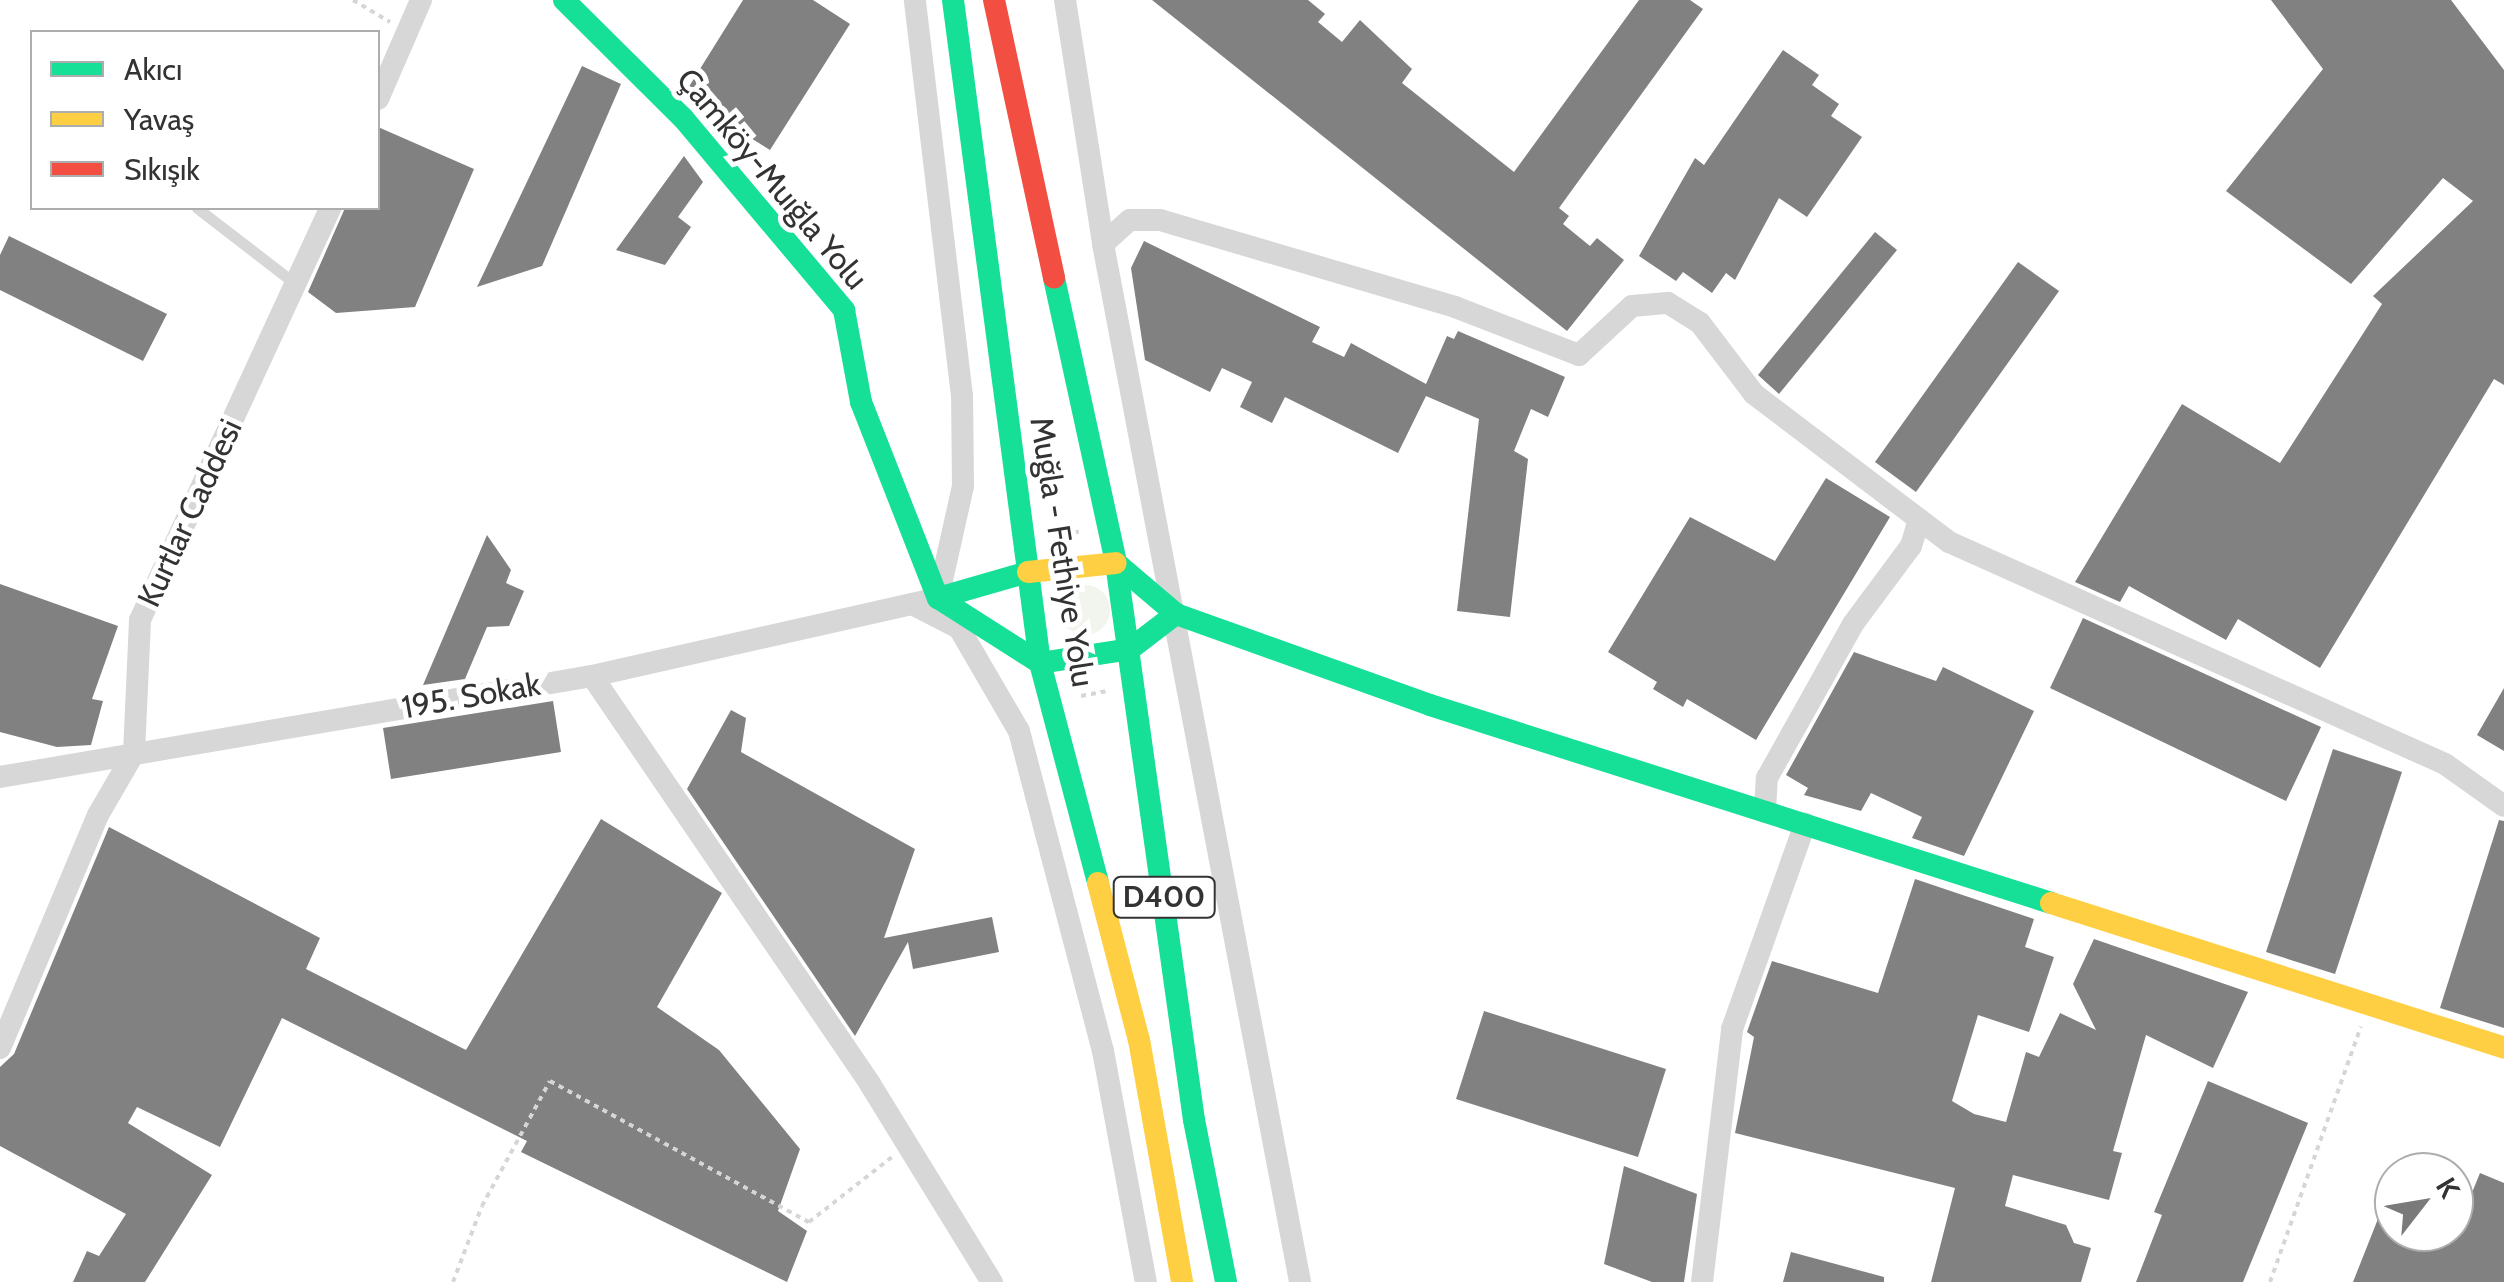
<!DOCTYPE html>
<meta charset="utf-8">
<style>
body{margin:0}
#map{position:relative;width:2504px;height:1282px;overflow:hidden;background:#fff;font-family:Cabin,sans-serif}
div>[style]{position:absolute}
.green>*{inset:0;background:#f1f5ed}
.round{border-radius:50%}
.building>*{inset:0;background:#818181}
.path>*{height:4px;margin-top:-2px;transform-origin:0;background:repeating-linear-gradient(90deg,#d6d6d6 0 5px,transparent 0 10px)}
.lane>*{height:11px;margin:-5.5px;padding:0 5.5px;transform-origin:5.5px;border-radius:5.5px;background:#d7d7d7}
.street>*{height:22px;margin:-11px;padding:0 11px;transform-origin:11px;border-radius:11px;background:#d7d7d7}
.fast>*{height:22px;margin:-11px;padding:0 11px;transform-origin:11px;border-radius:11px;background:#16e098}
.slow>*{height:22px;margin:-11px;padding:0 11px;transform-origin:11px;border-radius:11px;background:#ffcf43}
.jam>*{height:22px;margin:-11px;padding:0 11px;transform-origin:11px;border-radius:11px;background:#f24e42}
span{translate:-50% -50%;white-space:nowrap;text-align:center;line-height:1.15;-webkit-text-stroke:10px #fff;paint-order:stroke}
.shield-label span{padding:2px 8px;background:#fff;border:2px solid;border-radius:8px;-webkit-text-stroke-width:0}
.shield-label{font-size:30px;color:#333;font-weight:700}
.street-label{font-size:32px;color:#333}
.legend{position:absolute;left:30px;top:30px;width:350px;height:180px;box-sizing:border-box;background:#fff;border:2px solid #adadad;margin:0;padding:12px 18px;list-style:none;font-size:30px;color:#333}
.legend li{display:flex;align-items:center;gap:20px;height:50px}
.legend b{width:50px;border:2px solid #adadad}
.north{position:absolute;left:2374px;top:1152px;width:100px;height:100px;box-sizing:border-box;background:#fff;border:2px solid #adadad;border-radius:50%;rotate:59deg;font-size:28px;font-weight:700;line-height:40px;text-align:center;color:#333}
.north::after{content:'';display:block;margin:auto;width:35px;height:45px;background:#7a7a7a;clip-path:polygon(50% 0,100% 100%,50% 72%,0 100%)}
</style>
<div id="map">
<div class="green">
<i class="round" style="left:1060px;top:585px;width:50px;height:50px"></i>
</div>
<div class="building">
<i style="clip-path:polygon(743px 0,813px 0,850px 24px,770px 150px,722px 120px,711px 123px,685px 93px)"></i>
<i style="clip-path:polygon(1152px 0,1308px 0,1325px 14px,1318px 22px,1342px 42px,1360px 20px,1412px 69px,1402px 83px,1514px 172px,1639px 0,1690px 0,1703px 9px,1559px 208px,1569px 216px,1563px 224px,1590px 246px,1597px 238px,1624px 260px,1567px 331px)"></i>
<i style="clip-path:polygon(2271px 0,2451px 0,2504px 70px,2504px 385px,2494px 379px,2320px 668px,2238px 619px,2226px 640px,2129px 586px,2120px 602px,2075px 582px,2182px 404px,2280px 463px,2382px 304px,2373px 296px,2473px 201px,2443px 178px,2351px 284px,2226px 191px,2323px 69px)"></i>
<i style="clip-path:polygon(1783px 50px,1819px 75px,1812px 85px,1839px 104px,1831px 116px,1862px 137px,1807px 217px,1779px 198px,1735px 280px,1726px 273px,1712px 293px,1683px 272px,1676px 281px,1639px 256px,1695px 158px,1704px 165px)"></i>
<i style="clip-path:polygon(582px 66px,621px 84px,542px 266px,477px 287px)"></i>
<i style="clip-path:polygon(378px 127px,474px 169px,415px 307px,336px 313px,308px 292px,345px 208px,378px 208px)"></i>
<i style="clip-path:polygon(684px 156px,703px 182px,678px 217px,691px 227px,665px 265px,616px 250px)"></i>
<i style="clip-path:polygon(1875px 232px,1897px 250px,1779px 394px,1758px 375px)"></i>
<i style="clip-path:polygon(9px 236px,167px 314px,143px 361px,0 290px,0 255px)"></i>
<i style="clip-path:polygon(1144px 241px,1320px 327px,1312px 342px,1344px 357px,1351px 343px,1426px 384px,1447px 336px,1454px 339px,1458px 331px,1565px 377px,1548px 417px,1531px 409px,1514px 451px,1528px 459px,1510px 617px,1457px 611px,1479px 419px,1426px 396px,1398px 453px,1285px 397px,1272px 423px,1240px 407px,1252px 382px,1222px 368px,1210px 392px,1145px 360px,1131px 268px)"></i>
<i style="clip-path:polygon(2018px 262px,2059px 291px,1916px 492px,1875px 462px)"></i>
<i style="clip-path:polygon(1826px 478px,1890px 517px,1756px 740px,1687px 699px,1683px 707px,1653px 689px,1657px 682px,1608px 652px,1690px 517px,1775px 561px)"></i>
<i style="clip-path:polygon(487px 535px,511px 570px,506px 583px,524px 591px,509px 626px,487px 627px,465px 679px,423px 685px)"></i>
<i style="clip-path:polygon(0 584px,118px 626px,92px 699px,103px 701px,91px 745px,57px 747px,0 732px)"></i>
<i style="clip-path:polygon(2083px 618px,2321px 727px,2286px 801px,2050px 688px)"></i>
<i style="clip-path:polygon(1854px 652px,1936px 681px,1943px 667px,2034px 711px,1964px 856px,1912px 838px,1922px 817px,1871px 793px,1861px 811px,1804px 795px,1808px 788px,1786px 775px)"></i>
<i style="clip-path:polygon(2504px 688px,2504px 751px,2477px 735px)"></i>
<i style="clip-path:polygon(553px 701px,561px 752px,391px 779px,383px 728px)"></i>
<i style="clip-path:polygon(731px 710px,746px 718px,741px 752px,915px 849px,884px 938px,992px 917px,999px 952px,913px 969px,908px 942px,855px 1036px,687px 789px)"></i>
<i style="clip-path:polygon(2333px 749px,2402px 772px,2335px 974px,2266px 952px)"></i>
<i style="clip-path:polygon(601px 819px,722px 893px,657px 1007px,719px 1050px,800px 1149px,778px 1211px,807px 1231px,787px 1282px,521px 1152px,527px 1141px,282px 1018px,220px 1147px,137px 1107px,128px 1123px,212px 1175px,145px 1282px,73px 1282px,87px 1251px,99px 1256px,126px 1214px,0 1146px,0 1067px,14px 1054px,109px 827px,320px 938px,306px 969px,466px 1050px)"></i>
<i style="clip-path:polygon(2499px 820px,2504px 821px,2504px 1028px,2440px 1008px)"></i>
<i style="clip-path:polygon(1915px 879px,2034px 919px,2025px 947px,2054px 957px,2029px 1032px,1978px 1015px,1952px 1101px,1974px 1114px,2006px 1122px,2026px 1052px,2039px 1057px,2060px 1013px,2096px 1030px,2073px 984px,2094px 939px,2248px 992px,2213px 1068px,2146px 1035px,2113px 1151px,2122px 1153px,2109px 1200px,2013px 1175px,2005px 1206px,2066px 1225px,2074px 1243px,2091px 1248px,2081px 1282px,1931px 1282px,1955px 1188px,1735px 1133px,1754px 1037px,1747px 1032px,1772px 961px,1878px 993px)"></i>
<i style="clip-path:polygon(1484px 1011px,1666px 1069px,1638px 1157px,1456px 1099px)"></i>
<i style="clip-path:polygon(2208px 1081px,2308px 1123px,2243px 1282px,2136px 1282px,2162px 1215px,2154px 1212px)"></i>
<i style="clip-path:polygon(1624px 1166px,1697px 1194px,1684px 1282px,1652px 1282px,1604px 1264px)"></i>
<i style="clip-path:polygon(2480px 1173px,2504px 1183px,2504px 1282px,2353px 1282px,2393px 1181px,2394px 1232px,2456px 1232px)"></i>
<i style="clip-path:polygon(1791px 1252px,1884px 1277px,1884px 1282px,1783px 1282px)"></i>
</div>
<div class="path">
<i style="left:353px;top:0;width:43px;rotate:30.7deg"></i>
<i style="left:1054px;top:534px;width:25px;rotate:-5deg"></i>
<i style="left:1081px;top:696px;width:25px;rotate:-11deg"></i>
<i style="left:453px;top:1282px;width:81px;rotate:-69.1deg"></i>
<i style="left:482px;top:1206px;width:142px;rotate:-61.5deg"></i>
<i style="left:550px;top:1081px;width:295px;rotate:28.6deg"></i>
<i style="left:809px;top:1222px;width:105px;rotate:-38.1deg"></i>
<i style="left:2270px;top:1282px;width:271px;rotate:-70.4deg"></i>
</div>
<div class="lane">
<i style="left:197px;top:208px;width:126px;rotate:37.6deg"></i>
</div>
<div class="street">
<i style="left:1065px;top:0;width:247px;rotate:81.1deg"></i>
<i style="left:1103px;top:244px;width:1057px;rotate:79.25deg"></i>
<i style="left:378px;top:99px;width:108px;rotate:-66.5deg"></i>
<i style="left:1103px;top:244px;width:36px;rotate:-42deg"></i>
<i style="left:1130px;top:220px;width:30px"></i>
<i style="left:1160px;top:220px;width:308px;rotate:16.4deg"></i>
<i style="left:1455px;top:307px;width:133px;rotate:21.2deg"></i>
<i style="left:1579px;top:355px;width:72px;rotate:-42.8deg"></i>
<i style="left:1632px;top:306px;width:36px;rotate:-5deg"></i>
<i style="left:1668px;top:303px;width:38px;rotate:32deg"></i>
<i style="left:1700px;top:323px;width:89px;rotate:52.7deg"></i>
<i style="left:1754px;top:394px;width:245px;rotate:37.2deg"></i>
<i style="left:1949px;top:542px;width:543px;rotate:24.11deg"></i>
<i style="left:2445px;top:764px;width:72px;rotate:35.4deg"></i>
<i style="left:912px;top:604px;width:53px;rotate:27.1deg"></i>
<i style="left:959px;top:628px;width:119px;rotate:59.8deg"></i>
<i style="left:1019px;top:731px;width:331px;rotate:75.3deg"></i>
<i style="left:1103px;top:1051px;width:235px;rotate:79.5deg"></i>
<i style="left:592px;top:676px;width:494px;rotate:55.7deg"></i>
<i style="left:870px;top:1084px;width:233px;rotate:58.4deg"></i>
<i style="left:0;top:777px;width:601px;rotate:-9.68deg"></i>
<i style="left:592px;top:676px;width:355px;rotate:-12.7deg"></i>
<i style="left:938px;top:598px;width:115px;rotate:-77.4deg"></i>
<i style="left:963px;top:486px;width:90px;rotate:-90.6deg"></i>
<i style="left:962px;top:396px;width:399px;rotate:-96.8deg"></i>
<i style="left:1765px;top:812px;width:34px;rotate:-87deg"></i>
<i style="left:1767px;top:778px;width:176px;rotate:-60.8deg"></i>
<i style="left:1853px;top:624px;width:97px;rotate:-53.4deg"></i>
<i style="left:1911px;top:546px;width:28px;rotate:-73deg"></i>
<i style="left:0;top:1048px;width:253px;rotate:-67.2deg"></i>
<i style="left:98px;top:815px;width:72px;rotate:-59.9deg"></i>
<i style="left:134px;top:753px;width:133px;rotate:-87.4deg"></i>
<i style="left:140px;top:620px;width:454px;rotate:-65.2deg"></i>
<i style="left:1702px;top:1282px;width:255px;rotate:-83.2deg"></i>
<i style="left:1732px;top:1029px;width:218px;rotate:-70.4deg"></i>
</div>
<div class="fast">
<i style="left:564px;top:0;width:168px;rotate:44.8deg"></i>
<i style="left:683px;top:118px;width:251px;rotate:50deg"></i>
<i style="left:844px;top:310px;width:94px;rotate:79.5deg"></i>
<i style="left:861px;top:402px;width:211px;rotate:68.6deg"></i>
<i style="left:953px;top:0;width:669px;rotate:82.52deg"></i>
<i style="left:1040px;top:663px;width:228px;rotate:75.2deg"></i>
<i style="left:1054px;top:278px;width:292px;rotate:77.7deg"></i>
<i style="left:1116px;top:563px;width:562px;rotate:82.03deg"></i>
<i style="left:1194px;top:1120px;width:165px;rotate:78.8deg"></i>
<i style="left:1116px;top:563px;width:79px;rotate:40.4deg"></i>
<i style="left:1176px;top:614px;width:270px;rotate:19.7deg"></i>
<i style="left:1430px;top:705px;width:652px;rotate:17.68deg"></i>
<i style="left:938px;top:598px;width:121px;rotate:32.5deg"></i>
<i style="left:938px;top:598px;width:94px;rotate:-16.1deg"></i>
<i style="left:1130px;top:649px;width:58px;rotate:-37.3deg"></i>
<i style="left:1040px;top:663px;width:91px;rotate:-8.8deg"></i>
</div>
<div class="slow">
<i style="left:1028px;top:572px;width:88px;rotate:-5.8deg"></i>
<i style="left:1098px;top:883px;width:162px;rotate:75.4deg"></i>
<i style="left:1139px;top:1040px;width:246px;rotate:79.9deg"></i>
<i style="left:2051px;top:903px;width:476px;rotate:17.7deg"></i>
</div>
<div class="jam">
<i style="left:994px;top:0;width:284px;rotate:77.8deg"></i>
</div>
<div class="shield-label">
<span style="left:1164px;top:897px">D400</span>
</div>
<div class="street-label">
<span style="left:772px;top:179px;rotate:50deg">Çamköy-Muığla Yolu</span>
<span style="left:190px;top:513px;rotate:-65deg">Kurtlar Caddesi</span>
<span style="left:1062px;top:552px;rotate:81deg">Muğla - Fethiye Yolu</span>
<span style="left:471px;top:696px;rotate:-10deg">195. Sokak</span>
</div>
<ul class="legend">
<li><b style="height:12px;background:#16e098"></b>Akıcı</li>
<li><b style="height:12px;background:#ffcf43"></b>Yavaş</li>
<li><b style="height:12px;background:#f24e42"></b>Sıkışık</li>
</ul>
<div class="north">K</div>
</div>
